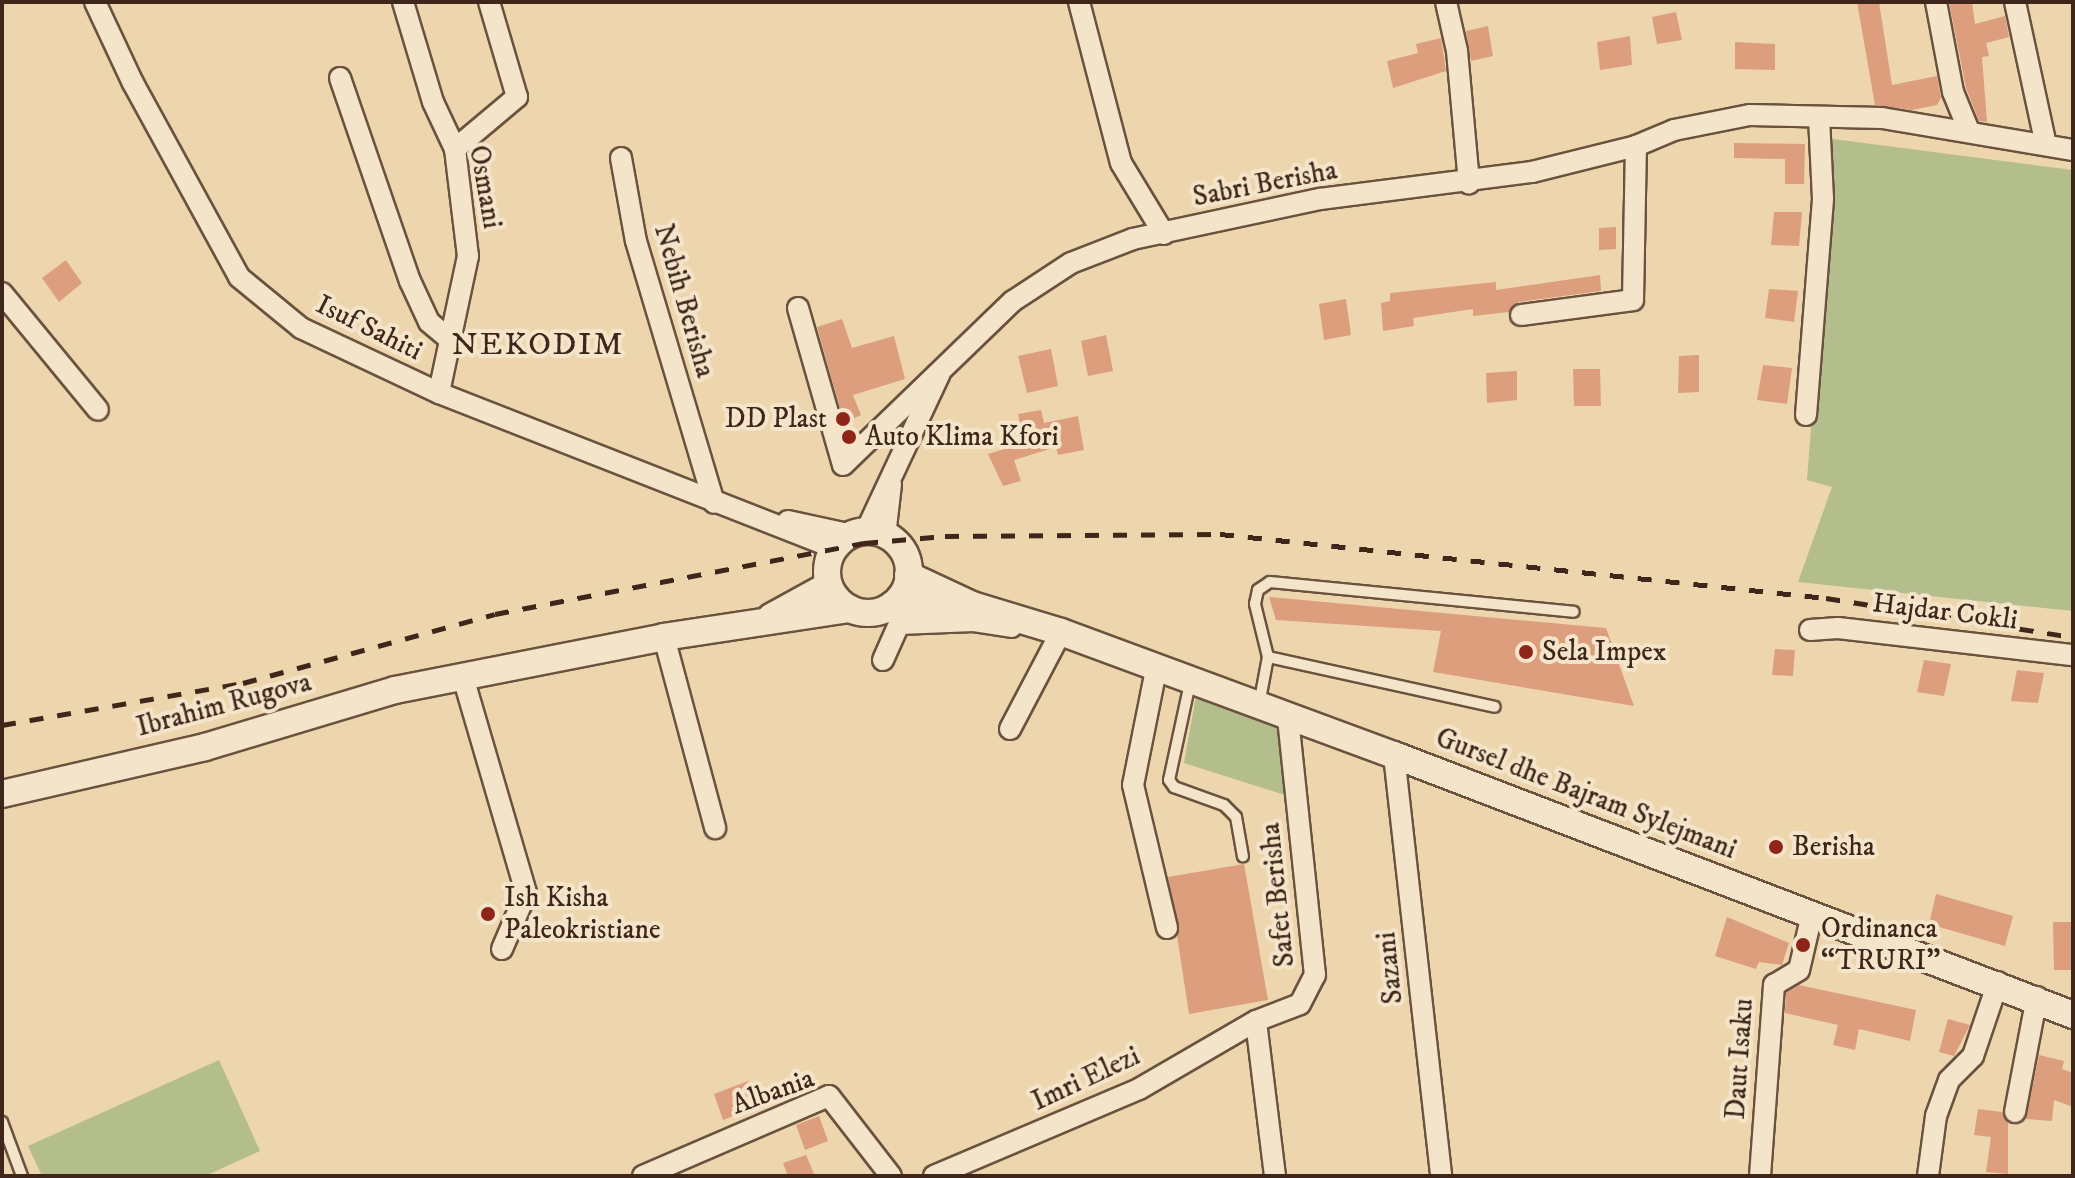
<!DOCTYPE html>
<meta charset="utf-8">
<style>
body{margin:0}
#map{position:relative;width:2075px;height:1178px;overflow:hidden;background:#edd6ad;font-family:"IM FELL DW Pica",serif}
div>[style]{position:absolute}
.green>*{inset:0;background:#b4be8d}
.building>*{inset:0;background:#dc9e7d}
.roads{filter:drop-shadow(2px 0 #6a523f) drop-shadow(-2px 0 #6a523f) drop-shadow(0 2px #6a523f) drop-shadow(0 -2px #6a523f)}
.service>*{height:10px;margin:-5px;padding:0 5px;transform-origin:5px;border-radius:5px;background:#f3e4ca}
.minor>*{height:20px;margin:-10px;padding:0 10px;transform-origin:10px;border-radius:10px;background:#f3e4ca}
.tertiary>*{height:26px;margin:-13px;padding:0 13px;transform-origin:13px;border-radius:13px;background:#f3e4ca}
.tertiary>.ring{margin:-13px;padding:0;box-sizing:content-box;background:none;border:26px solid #f3e4ca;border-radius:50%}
.rail>*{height:5px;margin-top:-2.5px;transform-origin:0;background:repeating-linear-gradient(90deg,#3e261a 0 14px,transparent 0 28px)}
.dots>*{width:22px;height:22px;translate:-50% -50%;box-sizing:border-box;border:4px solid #f3e4ca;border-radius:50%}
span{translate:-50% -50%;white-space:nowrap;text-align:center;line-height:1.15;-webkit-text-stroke:8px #f3e4ca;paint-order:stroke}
.street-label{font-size:28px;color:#3e261a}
.poi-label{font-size:28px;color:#3e261a}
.right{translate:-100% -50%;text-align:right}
.left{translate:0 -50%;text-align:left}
.quarter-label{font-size:32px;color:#3e261a;letter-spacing:2px}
.frame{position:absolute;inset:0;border:4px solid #3e261a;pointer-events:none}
</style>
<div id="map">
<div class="green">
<i style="clip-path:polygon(1833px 139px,2073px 170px,2073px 611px,1798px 582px,1832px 487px,1807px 480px)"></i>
<i style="clip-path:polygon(1196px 696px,1277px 719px,1288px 796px,1184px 763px)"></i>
<i style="clip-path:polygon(219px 1060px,260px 1151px,205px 1176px,42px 1176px,28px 1146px)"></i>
</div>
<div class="building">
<i style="clip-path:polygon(1857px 2px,1879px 2px,1892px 85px,1937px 76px,1941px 98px,1937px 105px,1912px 110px,1875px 105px)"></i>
<i style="clip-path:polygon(1949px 2px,1972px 2px,1975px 24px,2005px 16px,2009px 37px,1986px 43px,1989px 56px,1982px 57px,1987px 122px,1979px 121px,1966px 88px)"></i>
<i style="clip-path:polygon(1676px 12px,1682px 40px,1657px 44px,1652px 17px)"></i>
<i style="clip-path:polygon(1488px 26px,1493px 56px,1471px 61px,1466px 31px)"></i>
<i style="clip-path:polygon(1630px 36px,1632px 65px,1600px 70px,1597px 42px)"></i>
<i style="clip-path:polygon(1441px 38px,1446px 71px,1393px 88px,1387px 61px,1418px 53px,1416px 44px)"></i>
<i style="clip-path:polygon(1735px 42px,1775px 44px,1775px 70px,1735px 69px)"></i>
<i style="clip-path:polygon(1734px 143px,1805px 144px,1804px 184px,1785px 184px,1785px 159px,1734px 158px)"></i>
<i style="clip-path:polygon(1774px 212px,1802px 212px,1799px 246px,1771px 245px)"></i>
<i style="clip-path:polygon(1616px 227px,1616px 249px,1599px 250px,1599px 228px)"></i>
<i style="clip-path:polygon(66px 260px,82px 283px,59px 302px,42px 278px)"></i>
<i style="clip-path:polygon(1600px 275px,1601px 291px,1519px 302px,1509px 312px,1473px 316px,1473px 309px,1413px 318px,1414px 326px,1383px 331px,1381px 303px,1390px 301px,1390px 293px,1496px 282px,1496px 290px)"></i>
<i style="clip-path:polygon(1769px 289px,1798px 291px,1794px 322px,1765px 318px)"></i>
<i style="clip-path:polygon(1346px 299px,1351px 335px,1324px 340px,1319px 304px)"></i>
<i style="clip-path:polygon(842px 319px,852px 348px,894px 336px,905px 379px,853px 395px,861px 415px,844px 423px,817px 327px)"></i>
<i style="clip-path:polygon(1106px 335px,1113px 371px,1088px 376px,1081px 341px)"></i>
<i style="clip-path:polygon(1051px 349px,1058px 386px,1027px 393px,1018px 356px)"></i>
<i style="clip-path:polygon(1699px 355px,1699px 392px,1678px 393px,1679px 356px)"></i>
<i style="clip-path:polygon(1763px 365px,1792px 368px,1787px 404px,1757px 400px)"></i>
<i style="clip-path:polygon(1573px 369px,1600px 369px,1601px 406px,1574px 406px)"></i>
<i style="clip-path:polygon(1517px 371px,1517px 400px,1487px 403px,1486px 373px)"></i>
<i style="clip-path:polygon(1041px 410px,1044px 423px,1078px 416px,1084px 450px,1058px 455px,1056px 447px,1014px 460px,1021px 481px,1003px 486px,988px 454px,1024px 443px,1018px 414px)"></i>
<i style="clip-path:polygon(1269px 597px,1606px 628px,1634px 706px,1433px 672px,1441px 631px,1276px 620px)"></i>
<i style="clip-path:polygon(1775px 649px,1795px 650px,1793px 676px,1772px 675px)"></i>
<i style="clip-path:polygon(1924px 660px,1951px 664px,1944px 696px,1917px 692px)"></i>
<i style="clip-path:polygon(2017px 670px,2044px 673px,2038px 703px,2011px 701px)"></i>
<i style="clip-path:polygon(1244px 864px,1268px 1000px,1189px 1014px,1168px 877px)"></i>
<i style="clip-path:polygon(1936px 894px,2013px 916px,2005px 946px,1929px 924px)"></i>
<i style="clip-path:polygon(1727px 917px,1789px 943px,1782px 965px,1759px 962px,1756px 969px,1715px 956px)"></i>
<i style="clip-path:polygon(2053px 922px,2073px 922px,2073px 970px,2054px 970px)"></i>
<i style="clip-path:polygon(1799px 985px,1916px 1010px,1910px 1041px,1859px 1029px,1855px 1050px,1833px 1045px,1838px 1025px,1785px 1013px,1786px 993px)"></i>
<i style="clip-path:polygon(1948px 1019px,1970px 1025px,1954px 1056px,1939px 1052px)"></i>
<i style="clip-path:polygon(2039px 1055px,2064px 1061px,2062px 1069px,2073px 1073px,2073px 1107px,2054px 1100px,2052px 1121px,2026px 1119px)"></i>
<i style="clip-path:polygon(748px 1081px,758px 1106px,723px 1120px,714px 1094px)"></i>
<i style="clip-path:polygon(1978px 1109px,2002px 1112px,2008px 1123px,2008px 1174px,1986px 1172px,1991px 1137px,1974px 1135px)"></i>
<i style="clip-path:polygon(819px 1116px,828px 1141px,805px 1150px,796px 1125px)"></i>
<i style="clip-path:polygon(806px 1155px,815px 1176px,788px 1176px,783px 1163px)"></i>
</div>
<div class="roads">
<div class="service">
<i style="left:1268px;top:657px;width:232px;rotate:12.4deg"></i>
<i style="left:1190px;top:683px;width:99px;rotate:102.2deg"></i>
<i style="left:1169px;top:780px;width:9px;rotate:54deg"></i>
<i style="left:1174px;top:787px;width:53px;rotate:19.8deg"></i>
<i style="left:1224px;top:805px;width:17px;rotate:45deg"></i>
<i style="left:1236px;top:817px;width:40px;rotate:80deg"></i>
<i style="left:1259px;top:705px;width:49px;rotate:-79.4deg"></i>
<i style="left:1268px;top:657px;width:55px;rotate:-103.8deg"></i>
<i style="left:1255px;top:604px;width:14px;rotate:-78deg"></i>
<i style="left:1258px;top:590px;width:14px;rotate:-34deg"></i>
<i style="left:1270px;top:582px;width:305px;rotate:5.6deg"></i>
<i style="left:2px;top:1122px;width:58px;rotate:69.7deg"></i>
</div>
<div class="minor">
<i style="left:95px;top:2px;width:89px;rotate:64.9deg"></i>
<i style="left:133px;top:83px;width:221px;rotate:61.3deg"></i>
<i style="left:239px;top:277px;width:80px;rotate:39.4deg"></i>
<i style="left:301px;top:328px;width:153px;rotate:25.2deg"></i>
<i style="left:439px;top:393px;width:425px;rotate:21.4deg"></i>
<i style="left:403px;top:2px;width:104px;rotate:73.3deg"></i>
<i style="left:433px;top:102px;width:52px;rotate:64.9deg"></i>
<i style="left:455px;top:149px;width:108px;rotate:83.1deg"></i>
<i style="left:468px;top:256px;width:140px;rotate:102deg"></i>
<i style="left:1079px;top:2px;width:166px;rotate:75.4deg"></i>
<i style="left:1121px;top:163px;width:83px;rotate:58.8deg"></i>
<i style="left:1446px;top:2px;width:50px;rotate:77.3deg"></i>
<i style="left:1457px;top:51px;width:133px;rotate:84.8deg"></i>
<i style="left:1936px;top:2px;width:92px;rotate:79.3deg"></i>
<i style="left:1953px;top:92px;width:42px;rotate:67.7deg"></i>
<i style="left:2015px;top:2px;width:146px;rotate:77.8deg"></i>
<i style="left:340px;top:78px;width:215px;rotate:71deg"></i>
<i style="left:410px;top:281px;width:45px;rotate:65.1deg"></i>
<i style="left:429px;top:322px;width:25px;rotate:40deg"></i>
<i style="left:455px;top:149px;width:81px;rotate:-40deg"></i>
<i style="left:517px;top:97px;width:99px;rotate:-106.4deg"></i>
<i style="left:621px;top:158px;width:84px;rotate:79.8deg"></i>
<i style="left:636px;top:241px;width:273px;rotate:73.4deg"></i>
<i style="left:2px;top:293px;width:151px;rotate:50.6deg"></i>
<i style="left:798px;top:308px;width:163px;rotate:74deg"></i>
<i style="left:1521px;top:315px;width:113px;rotate:-7.6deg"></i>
<i style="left:1633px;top:300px;width:154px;rotate:-88.9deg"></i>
<i style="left:1806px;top:415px;width:217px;rotate:-85.5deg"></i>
<i style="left:1823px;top:199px;width:82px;rotate:-92.8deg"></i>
<i style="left:843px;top:465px;width:236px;rotate:-44deg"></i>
<i style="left:1013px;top:301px;width:69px;rotate:-33.2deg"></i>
<i style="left:1071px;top:263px;width:66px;rotate:-21.2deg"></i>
<i style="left:1133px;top:239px;width:191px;rotate:-12.1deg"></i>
<i style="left:1320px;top:199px;width:214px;rotate:-7.3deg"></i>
<i style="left:1532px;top:172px;width:107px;rotate:-14deg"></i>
<i style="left:1636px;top:146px;width:41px;rotate:-22.8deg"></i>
<i style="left:1674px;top:130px;width:77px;rotate:-11.2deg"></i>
<i style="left:1750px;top:115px;width:132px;rotate:1.3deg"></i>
<i style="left:1882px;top:118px;width:194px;rotate:9.5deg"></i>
<i style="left:788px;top:521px;width:66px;rotate:12.3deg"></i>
<i style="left:866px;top:531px;width:174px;rotate:-64.9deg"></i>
<i style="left:885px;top:536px;width:52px;rotate:-83.4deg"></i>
<i style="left:1810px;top:630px;width:28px;rotate:-4deg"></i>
<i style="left:1838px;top:628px;width:237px;rotate:6.6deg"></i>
<i style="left:664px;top:637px;width:198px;rotate:75deg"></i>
<i style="left:883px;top:660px;width:39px;rotate:-66deg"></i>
<i style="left:899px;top:624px;width:75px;rotate:-2.3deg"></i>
<i style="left:974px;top:621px;width:38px;rotate:9deg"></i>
<i style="left:1156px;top:670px;width:117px;rotate:101.3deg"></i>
<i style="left:1133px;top:785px;width:147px;rotate:76.6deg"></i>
<i style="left:463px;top:677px;width:225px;rotate:73.7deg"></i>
<i style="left:526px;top:893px;width:61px;rotate:113.2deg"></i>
<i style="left:1010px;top:729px;width:110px;rotate:-62.3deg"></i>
<i style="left:1394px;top:755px;width:424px;rotate:83.6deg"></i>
<i style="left:2015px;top:1112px;width:117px;rotate:-79.2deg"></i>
<i style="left:643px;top:1176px;width:202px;rotate:-23.3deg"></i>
<i style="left:829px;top:1096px;width:101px;rotate:52.2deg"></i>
<i style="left:934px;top:1176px;width:223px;rotate:-23deg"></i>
<i style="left:1139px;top:1089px;width:135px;rotate:-30.2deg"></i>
<i style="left:1275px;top:1176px;width:156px;rotate:-97deg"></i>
<i style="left:1256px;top:1021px;width:47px;rotate:-21.1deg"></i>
<i style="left:1300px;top:1004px;width:33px;rotate:-63deg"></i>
<i style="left:1315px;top:975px;width:259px;rotate:-96deg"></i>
<i style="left:1760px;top:1176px;width:192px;rotate:-85.8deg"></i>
<i style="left:1774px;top:985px;width:29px;rotate:-31deg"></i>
<i style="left:1799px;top:970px;width:57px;rotate:-76.9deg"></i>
<i style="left:1928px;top:1176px;width:61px;rotate:-82.4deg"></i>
<i style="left:1936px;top:1116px;width:38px;rotate:-70deg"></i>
<i style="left:1949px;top:1080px;width:34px;rotate:-45deg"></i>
<i style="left:1973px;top:1056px;width:78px;rotate:-71.3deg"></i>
</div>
<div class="tertiary">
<i class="ring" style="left:827px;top:531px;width:56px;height:56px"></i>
<i style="left:908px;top:575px;width:71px;rotate:25.1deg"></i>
<i style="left:972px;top:605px;width:93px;rotate:16.9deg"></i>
<i style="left:1061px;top:632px;width:355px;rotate:20.3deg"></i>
<i style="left:1394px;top:755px;width:727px;rotate:20.95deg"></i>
<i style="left:892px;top:605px;width:77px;rotate:0.7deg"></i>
<i style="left:771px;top:617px;width:66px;rotate:-28.9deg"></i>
<i style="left:2px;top:794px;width:208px;rotate:-13deg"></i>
<i style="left:205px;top:747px;width:198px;rotate:-16.7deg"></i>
<i style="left:395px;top:690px;width:274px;rotate:-11.1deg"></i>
<i style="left:664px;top:637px;width:188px;rotate:-8.6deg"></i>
</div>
</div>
<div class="rail">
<i style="left:2px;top:725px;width:245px;rotate:-9.9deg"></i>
<i style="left:243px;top:683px;width:261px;rotate:-15.3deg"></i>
<i style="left:495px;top:614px;width:376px;rotate:-10.9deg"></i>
<i style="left:864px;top:543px;width:81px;rotate:-4.9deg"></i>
<i style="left:945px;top:536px;width:275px;rotate:-0.4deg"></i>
<i style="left:1220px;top:534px;width:609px;rotate:6.03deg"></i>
<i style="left:1826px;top:598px;width:250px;rotate:9deg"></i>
</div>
<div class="dots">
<i style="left:843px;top:419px;background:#8f2418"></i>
<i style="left:849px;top:437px;background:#8f2418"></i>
<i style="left:1526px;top:652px;background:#8f2418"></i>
<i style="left:1776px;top:847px;background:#8f2418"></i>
<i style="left:488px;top:914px;background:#8f2418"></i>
<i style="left:1803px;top:945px;background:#8f2418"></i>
</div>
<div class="street-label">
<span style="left:1265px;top:184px;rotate:-11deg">Sabri Berisha</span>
<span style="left:485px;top:187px;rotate:80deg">Osmani</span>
<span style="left:684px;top:301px;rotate:74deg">Nebih Berisha</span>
<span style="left:369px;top:328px;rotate:26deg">Isuf Sahiti</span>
<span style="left:1945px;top:612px;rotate:7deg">Hajdar Cokli</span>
<span style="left:224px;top:705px;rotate:-15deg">Ibrahim Rugova</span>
<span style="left:1586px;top:794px;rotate:21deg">Gursel dhe Bajram Sylejmani</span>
<span style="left:1278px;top:895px;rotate:-96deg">Safet Berisha</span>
<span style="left:1390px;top:968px;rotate:-96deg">Sazani</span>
<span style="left:1740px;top:1059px;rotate:-86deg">Daut Isaku</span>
<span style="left:1086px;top:1079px;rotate:-25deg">Imri Elezi</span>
<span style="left:773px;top:1092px;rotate:-20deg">Albania</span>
</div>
<div class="poi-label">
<span class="right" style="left:827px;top:419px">DD Plast</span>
<span class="left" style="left:865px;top:437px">Auto Klima Kfori</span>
<span class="left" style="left:1542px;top:652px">Sela Impex</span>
<span class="left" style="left:1792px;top:847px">Berisha</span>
<span class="left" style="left:504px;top:914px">Ish Kisha<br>Paleokristiane</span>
<span class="left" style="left:1821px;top:945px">Ordinanca<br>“TRURI”</span>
</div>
<div class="quarter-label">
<span style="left:538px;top:345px">NEKODIM</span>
</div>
<div class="frame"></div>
</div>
